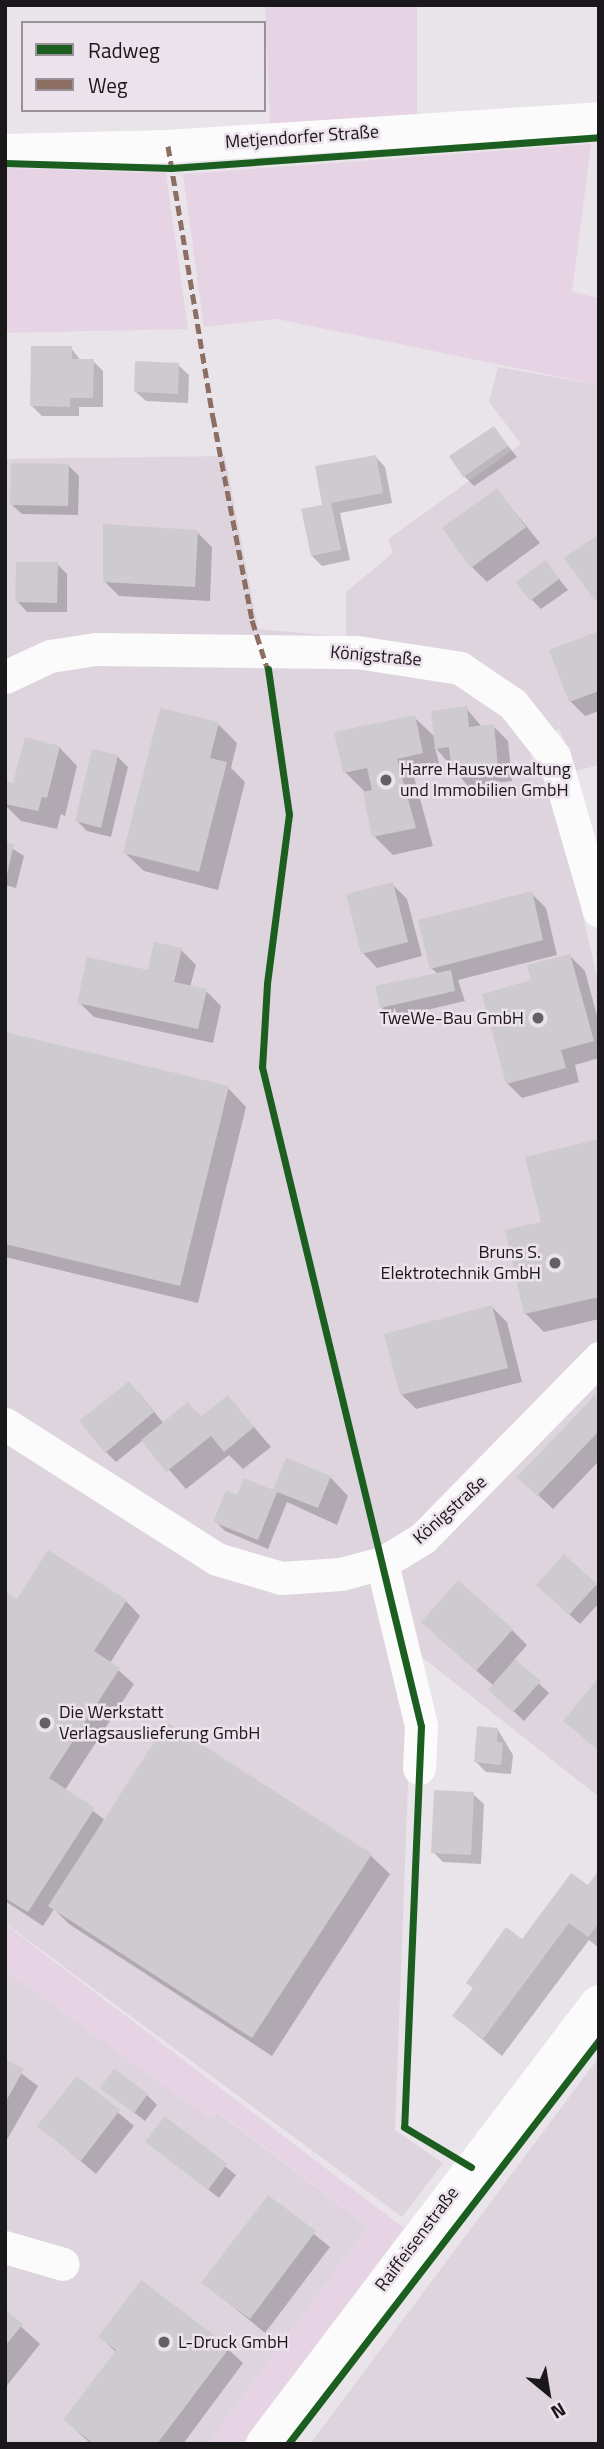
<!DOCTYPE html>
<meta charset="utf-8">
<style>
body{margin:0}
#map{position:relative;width:604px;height:2449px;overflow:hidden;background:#e9e4e9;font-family:"Titillium Web",sans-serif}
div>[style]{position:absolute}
.built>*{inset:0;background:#ded4de}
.green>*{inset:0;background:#e6d4e5}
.shadow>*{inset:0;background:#0003}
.building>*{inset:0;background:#cecbce}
.minor>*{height:33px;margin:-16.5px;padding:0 16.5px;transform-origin:16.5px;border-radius:16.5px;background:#fcfbfc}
.major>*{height:38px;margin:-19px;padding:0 19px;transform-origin:19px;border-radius:19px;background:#fcfbfc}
.quiet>*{height:5px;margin-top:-2.5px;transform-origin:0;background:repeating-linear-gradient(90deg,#8d6e63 0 10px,transparent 0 15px)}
.cycleway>*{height:7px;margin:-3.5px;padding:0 3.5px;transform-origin:3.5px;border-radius:3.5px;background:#1b5e20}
.dots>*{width:19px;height:19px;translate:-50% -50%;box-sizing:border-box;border:4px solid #ebe2eb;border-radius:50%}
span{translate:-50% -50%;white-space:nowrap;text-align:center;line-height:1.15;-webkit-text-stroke:5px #ebe2eb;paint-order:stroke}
.street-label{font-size:18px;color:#1b181b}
.poi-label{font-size:18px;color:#1b181b}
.left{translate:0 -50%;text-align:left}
.right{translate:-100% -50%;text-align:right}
.frame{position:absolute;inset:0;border:7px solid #1b181b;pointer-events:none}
.legend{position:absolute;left:21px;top:21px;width:245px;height:91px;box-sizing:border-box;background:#ebe2eb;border:2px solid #989198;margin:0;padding:9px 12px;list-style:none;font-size:21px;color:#1b181b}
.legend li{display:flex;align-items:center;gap:14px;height:35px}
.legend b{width:35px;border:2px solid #989198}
.north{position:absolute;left:513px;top:2358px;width:70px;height:70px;-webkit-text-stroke:5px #ebe2eb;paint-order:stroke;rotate:150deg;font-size:19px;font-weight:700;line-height:28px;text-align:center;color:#1b181b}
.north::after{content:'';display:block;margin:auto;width:24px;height:32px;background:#1b181b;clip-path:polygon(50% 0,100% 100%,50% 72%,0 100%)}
</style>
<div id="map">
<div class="built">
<i style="clip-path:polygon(498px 367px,599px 385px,599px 765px,576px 771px,559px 728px,531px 754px,561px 818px,599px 986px,599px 1797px,413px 1650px,395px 2130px,443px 2163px,402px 2217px,5px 1923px,5px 459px,225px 456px,258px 629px,346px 637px,346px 592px,393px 553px,388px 539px,521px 444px,489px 402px)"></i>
<i style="clip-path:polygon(5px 1970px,211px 2119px,217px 2112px,368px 2227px,208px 2444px,5px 2444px)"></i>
<i style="clip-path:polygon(599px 2057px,599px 2444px,310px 2444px)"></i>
</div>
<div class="green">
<i style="clip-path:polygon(265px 5px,417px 5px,417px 115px,270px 125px)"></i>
<i style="clip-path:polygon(591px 144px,572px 292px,599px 298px,599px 385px,277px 319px,204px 327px,183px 174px)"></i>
<i style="clip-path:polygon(5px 168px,166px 173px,188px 329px,5px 333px)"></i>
<i style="clip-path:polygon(5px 1924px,404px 2228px,243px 2444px,208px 2444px,368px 2227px,218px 2112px,211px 2120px,5px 1970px)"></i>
</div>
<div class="shadow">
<i style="clip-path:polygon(71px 348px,81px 361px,93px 361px,103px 371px,103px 407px,79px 407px,79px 416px,42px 416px,32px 406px)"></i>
<i style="clip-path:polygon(178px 365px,189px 375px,188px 403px,146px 401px,135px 391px)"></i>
<i style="clip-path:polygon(494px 428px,517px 457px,474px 486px,464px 476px)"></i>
<i style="clip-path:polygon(375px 456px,385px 467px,392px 503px,340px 513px,350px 560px,322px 566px,312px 556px,325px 506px)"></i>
<i style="clip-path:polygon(68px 465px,79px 476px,78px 515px,22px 514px,11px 504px)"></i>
<i style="clip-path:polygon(497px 490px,540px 543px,487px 582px,472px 567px)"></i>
<i style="clip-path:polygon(197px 532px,212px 547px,210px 601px,119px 596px,104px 581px)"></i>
<i style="clip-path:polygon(545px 562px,568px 590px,541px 609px,531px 599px)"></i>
<i style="clip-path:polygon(57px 564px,67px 574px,67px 612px,27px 612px,17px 601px)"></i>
<i style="clip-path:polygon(599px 633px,599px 711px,585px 716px,570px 701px)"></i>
<i style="clip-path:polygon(466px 708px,482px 727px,493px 726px,508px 741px,512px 781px,468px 786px,435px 747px,441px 771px,414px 777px,433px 846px,393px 855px,374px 836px,364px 791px,345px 772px,414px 717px,436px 738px)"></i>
<i style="clip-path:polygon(218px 724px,237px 743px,231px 768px,245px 782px,218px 890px,144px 871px,125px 853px)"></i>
<i style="clip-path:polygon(59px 747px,77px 766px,65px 816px,61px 814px,57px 829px,21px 821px,5px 805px,7px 783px,15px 785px)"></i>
<i style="clip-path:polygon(117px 756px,128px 767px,111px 837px,87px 831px,77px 821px)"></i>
<i style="clip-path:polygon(5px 844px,24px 856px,16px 888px,5px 885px)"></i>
<i style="clip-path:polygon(392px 884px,407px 899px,422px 956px,377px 968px,363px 953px)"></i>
<i style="clip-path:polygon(531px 893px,546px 908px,557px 955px,458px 980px,465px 1001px,392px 1018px,382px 1008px,438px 974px,431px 968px)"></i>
<i style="clip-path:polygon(181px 950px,196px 965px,190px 987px,206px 991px,221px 1006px,213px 1043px,94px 1017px,79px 1002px,149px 972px)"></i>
<i style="clip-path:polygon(570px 956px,585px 971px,599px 1023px,599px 1058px,575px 1065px,579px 1082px,522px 1098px,507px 1083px,533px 981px)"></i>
<i style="clip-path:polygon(5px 1034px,228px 1088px,246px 1107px,198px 1303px,5px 1257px)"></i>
<i style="clip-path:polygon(599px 1141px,599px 1319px,544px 1332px,525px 1313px,543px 1223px)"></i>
<i style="clip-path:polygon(492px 1307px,507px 1322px,522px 1382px,416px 1409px,402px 1395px)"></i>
<i style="clip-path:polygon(139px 1393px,164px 1424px,188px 1404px,202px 1418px,228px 1397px,271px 1447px,243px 1469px,229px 1455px,186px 1489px,143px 1440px,116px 1462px,106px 1452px)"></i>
<i style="clip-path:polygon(596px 1397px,599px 1461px,553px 1509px,519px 1477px)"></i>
<i style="clip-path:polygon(330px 1477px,348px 1496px,337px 1525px,287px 1502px,268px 1549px,225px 1531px,215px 1521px,238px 1497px)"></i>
<i style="clip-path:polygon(564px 1556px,599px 1588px,599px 1603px,580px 1624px,548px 1595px)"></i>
<i style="clip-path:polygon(5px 1593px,17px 1601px,126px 1601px,140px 1616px,110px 1663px,134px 1684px,65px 1790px,105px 1820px,168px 1724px,371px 1856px,390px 1874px,272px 2056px,69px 1924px,54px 1909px,43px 1926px,5px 1901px)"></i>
<i style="clip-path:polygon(512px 1630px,527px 1645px,514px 1660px,549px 1693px,524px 1721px,500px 1699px,494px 1686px,438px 1637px)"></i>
<i style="clip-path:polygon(498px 1730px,513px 1755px,511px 1774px,486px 1772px,476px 1762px)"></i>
<i style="clip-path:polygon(473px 1794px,484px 1804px,481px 1864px,443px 1862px,433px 1852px)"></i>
<i style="clip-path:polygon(599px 1873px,599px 1948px,589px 1940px,502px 2056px,454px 2016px,522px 1941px,588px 1887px)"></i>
<i style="clip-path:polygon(5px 2061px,38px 2086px,5px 2143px)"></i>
<i style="clip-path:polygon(77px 2078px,134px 2126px,96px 2174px,39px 2126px)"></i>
<i style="clip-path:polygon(103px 2088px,147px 2095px,157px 2105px,145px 2121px)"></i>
<i style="clip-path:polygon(165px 2119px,236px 2175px,219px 2198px,148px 2142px)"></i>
<i style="clip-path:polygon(268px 2197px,330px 2247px,265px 2333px,204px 2283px)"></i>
<i style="clip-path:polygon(5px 2312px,40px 2344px,5px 2388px)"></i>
<i style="clip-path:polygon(100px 2337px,228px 2349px,243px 2363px,183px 2444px,91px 2444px,65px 2420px,117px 2353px)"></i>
</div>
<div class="building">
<i style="clip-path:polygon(31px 346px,72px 346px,72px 359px,94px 359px,93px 398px,70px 398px,70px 407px,30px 406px)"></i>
<i style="clip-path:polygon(135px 361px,179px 363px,178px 394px,134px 392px)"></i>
<i style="clip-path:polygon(494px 426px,508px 446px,463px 477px,449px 456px)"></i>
<i style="clip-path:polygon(376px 455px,383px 493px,331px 503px,341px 550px,311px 556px,301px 509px,322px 505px,315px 466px)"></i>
<i style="clip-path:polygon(11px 463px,69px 464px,68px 506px,10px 505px)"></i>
<i style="clip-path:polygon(497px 488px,526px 527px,471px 568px,442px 528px)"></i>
<i style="clip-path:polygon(103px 524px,198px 530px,195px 587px,103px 582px)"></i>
<i style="clip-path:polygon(599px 534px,599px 598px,595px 601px,564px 558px)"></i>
<i style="clip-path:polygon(546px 560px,559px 579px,530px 601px,516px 582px)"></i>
<i style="clip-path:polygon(16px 562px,58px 562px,57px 603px,15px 602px)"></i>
<i style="clip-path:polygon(599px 631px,599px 691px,569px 702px,549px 650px)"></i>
<i style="clip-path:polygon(467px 706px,469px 727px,494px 724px,498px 767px,452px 772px,449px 747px,435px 749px,431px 711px)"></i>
<i style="clip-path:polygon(160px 708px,219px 722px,210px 758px,227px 762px,199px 872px,123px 853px)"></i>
<i style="clip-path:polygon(415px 715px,423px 753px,397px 759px,416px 828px,372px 837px,363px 792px,372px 790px,367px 768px,343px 773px,334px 732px)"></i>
<i style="clip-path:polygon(25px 737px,60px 746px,47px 798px,42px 797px,38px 811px,5px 804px,6px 781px,13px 783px)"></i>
<i style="clip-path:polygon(92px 749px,118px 755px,101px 828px,75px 821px)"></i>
<i style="clip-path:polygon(5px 842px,14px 844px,6px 879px,5px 879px)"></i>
<i style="clip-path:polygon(393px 882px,408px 942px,361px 954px,346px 894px)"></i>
<i style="clip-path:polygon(532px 891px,543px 940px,430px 969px,418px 920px)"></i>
<i style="clip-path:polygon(154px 942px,182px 948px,174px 982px,207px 989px,198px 1029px,77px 1003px,87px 957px,148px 970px)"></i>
<i style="clip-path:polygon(570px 954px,594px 1041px,561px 1050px,566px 1068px,506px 1084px,482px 994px,531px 980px,527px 965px)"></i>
<i style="clip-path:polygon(451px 970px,455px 991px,380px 1008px,375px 986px)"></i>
<i style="clip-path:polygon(5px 1032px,229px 1086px,180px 1286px,5px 1244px)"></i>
<i style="clip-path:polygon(599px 1139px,599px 1297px,524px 1314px,505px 1230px,541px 1222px,525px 1157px)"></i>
<i style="clip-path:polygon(492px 1305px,508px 1368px,400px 1395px,384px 1334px)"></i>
<i style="clip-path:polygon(129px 1381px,154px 1412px,105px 1453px,79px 1421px)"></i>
<i style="clip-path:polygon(596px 1394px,599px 1431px,537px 1496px,517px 1477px)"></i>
<i style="clip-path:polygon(228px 1395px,254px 1427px,224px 1452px,211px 1436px,166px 1472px,141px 1440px,188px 1402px,200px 1417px)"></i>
<i style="clip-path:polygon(286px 1458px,331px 1476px,318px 1508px,277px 1492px,258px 1540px,213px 1522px,226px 1490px,237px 1495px,244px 1478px,273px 1490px)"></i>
<i style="clip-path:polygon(48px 1550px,127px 1600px,94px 1651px,120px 1668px,49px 1778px,95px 1808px,28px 1912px,5px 1898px,5px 1591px,17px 1599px)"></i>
<i style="clip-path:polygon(564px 1554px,597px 1584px,569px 1615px,536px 1585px)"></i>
<i style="clip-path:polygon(458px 1580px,513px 1629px,476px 1671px,421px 1622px)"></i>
<i style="clip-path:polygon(515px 1659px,541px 1681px,513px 1712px,488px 1690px)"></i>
<i style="clip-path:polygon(599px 1677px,599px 1751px,563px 1721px)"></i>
<i style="clip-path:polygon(167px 1722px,372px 1854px,252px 2038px,48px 1906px)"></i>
<i style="clip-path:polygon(477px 1726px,498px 1728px,497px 1742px,503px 1743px,501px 1765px,474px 1762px)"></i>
<i style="clip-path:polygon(434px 1790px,474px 1792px,471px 1855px,431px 1853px)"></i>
<i style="clip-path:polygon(599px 1870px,599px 1923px,588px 1937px,569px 1923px,483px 2039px,452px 2016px,473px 1988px,466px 1983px,506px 1927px,522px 1939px,571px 1873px,588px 1885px)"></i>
<i style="clip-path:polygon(5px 2059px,24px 2069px,5px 2103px)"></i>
<i style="clip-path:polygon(114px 2069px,148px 2094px,134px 2113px,100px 2088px)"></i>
<i style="clip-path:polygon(77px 2076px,120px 2110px,81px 2161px,37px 2126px)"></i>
<i style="clip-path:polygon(165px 2116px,227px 2164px,208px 2190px,145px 2142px)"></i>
<i style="clip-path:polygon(268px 2195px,316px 2231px,250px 2319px,201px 2283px)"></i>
<i style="clip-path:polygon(141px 2280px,230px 2347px,157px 2444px,94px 2444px,63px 2420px,116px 2350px,98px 2337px)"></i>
<i style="clip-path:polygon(5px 2310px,23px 2324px,5px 2346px)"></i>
</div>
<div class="minor">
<i style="left:5px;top:150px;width:163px;rotate:-1.4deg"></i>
<i style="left:168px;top:146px;width:432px;rotate:-3.7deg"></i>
<i style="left:5px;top:677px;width:50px;rotate:-25deg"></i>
<i style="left:50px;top:656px;width:46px;rotate:-8.8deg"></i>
<i style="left:95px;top:649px;width:262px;rotate:0.7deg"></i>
<i style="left:357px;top:652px;width:104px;rotate:8.8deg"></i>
<i style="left:460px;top:668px;width:64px;rotate:34.2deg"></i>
<i style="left:513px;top:704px;width:66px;rotate:51.7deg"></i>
<i style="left:554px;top:756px;width:161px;rotate:73.8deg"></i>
<i style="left:5px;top:1424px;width:251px;rotate:32.5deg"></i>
<i style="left:217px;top:1559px;width:67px;rotate:16.5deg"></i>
<i style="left:281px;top:1578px;width:60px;rotate:-3.8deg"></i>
<i style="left:341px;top:1574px;width:42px;rotate:-15deg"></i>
<i style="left:382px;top:1563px;width:48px;rotate:-31.4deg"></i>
<i style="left:423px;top:1538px;width:252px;rotate:-45.6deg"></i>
<i style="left:382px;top:1563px;width:168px;rotate:76.5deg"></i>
<i style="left:421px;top:1726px;width:42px;rotate:92.7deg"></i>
<i style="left:5px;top:2247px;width:60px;rotate:16.3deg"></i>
</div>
<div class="major">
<i style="left:265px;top:2444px;width:552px;rotate:-52.8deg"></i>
</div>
<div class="quiet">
<i style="left:168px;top:146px;width:275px;rotate:80.6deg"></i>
<i style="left:213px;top:417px;width:207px;rotate:79.1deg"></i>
<i style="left:252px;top:620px;width:57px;rotate:72.5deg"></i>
</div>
<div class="cycleway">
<i style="left:5px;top:163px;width:166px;rotate:1.7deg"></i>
<i style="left:171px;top:168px;width:429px;rotate:-4.1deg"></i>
<i style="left:268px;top:669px;width:147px;rotate:81.8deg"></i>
<i style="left:289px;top:814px;width:171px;rotate:97.4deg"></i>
<i style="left:267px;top:984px;width:83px;rotate:93.4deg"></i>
<i style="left:262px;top:1067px;width:678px;rotate:76.44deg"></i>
<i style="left:421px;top:1726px;width:401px;rotate:92.4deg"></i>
<i style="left:404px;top:2127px;width:78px;rotate:30.8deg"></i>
<i style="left:288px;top:2444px;width:510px;rotate:-52.41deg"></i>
</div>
<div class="dots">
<i style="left:386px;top:780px;background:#635f63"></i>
<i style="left:538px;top:1018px;background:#635f63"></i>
<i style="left:555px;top:1263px;background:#635f63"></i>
<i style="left:45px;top:1723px;background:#635f63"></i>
<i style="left:164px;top:2342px;background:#635f63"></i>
</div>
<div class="street-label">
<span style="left:302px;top:137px;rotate:-4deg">Metjendorfer Straße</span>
<span style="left:376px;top:656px;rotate:5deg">Königstraße</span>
<span style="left:450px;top:1510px;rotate:-42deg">Königstraße</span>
<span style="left:417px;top:2239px;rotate:-53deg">Raiffeisenstraße</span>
</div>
<div class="poi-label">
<span class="left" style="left:400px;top:780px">Harre Hausverwaltung<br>und Immobilien GmbH</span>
<span class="right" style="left:524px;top:1018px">TweWe-Bau GmbH</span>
<span class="right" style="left:541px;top:1263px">Bruns S.<br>Elektrotechnik GmbH</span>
<span class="left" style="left:59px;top:1723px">Die Werkstatt<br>Verlagsauslieferung GmbH</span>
<span class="left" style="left:178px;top:2342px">L-Druck GmbH</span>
</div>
<div class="frame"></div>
<ul class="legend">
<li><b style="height:9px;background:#1b5e20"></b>Radweg</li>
<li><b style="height:9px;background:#8d6e63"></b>Weg</li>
</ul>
<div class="north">N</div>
</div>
